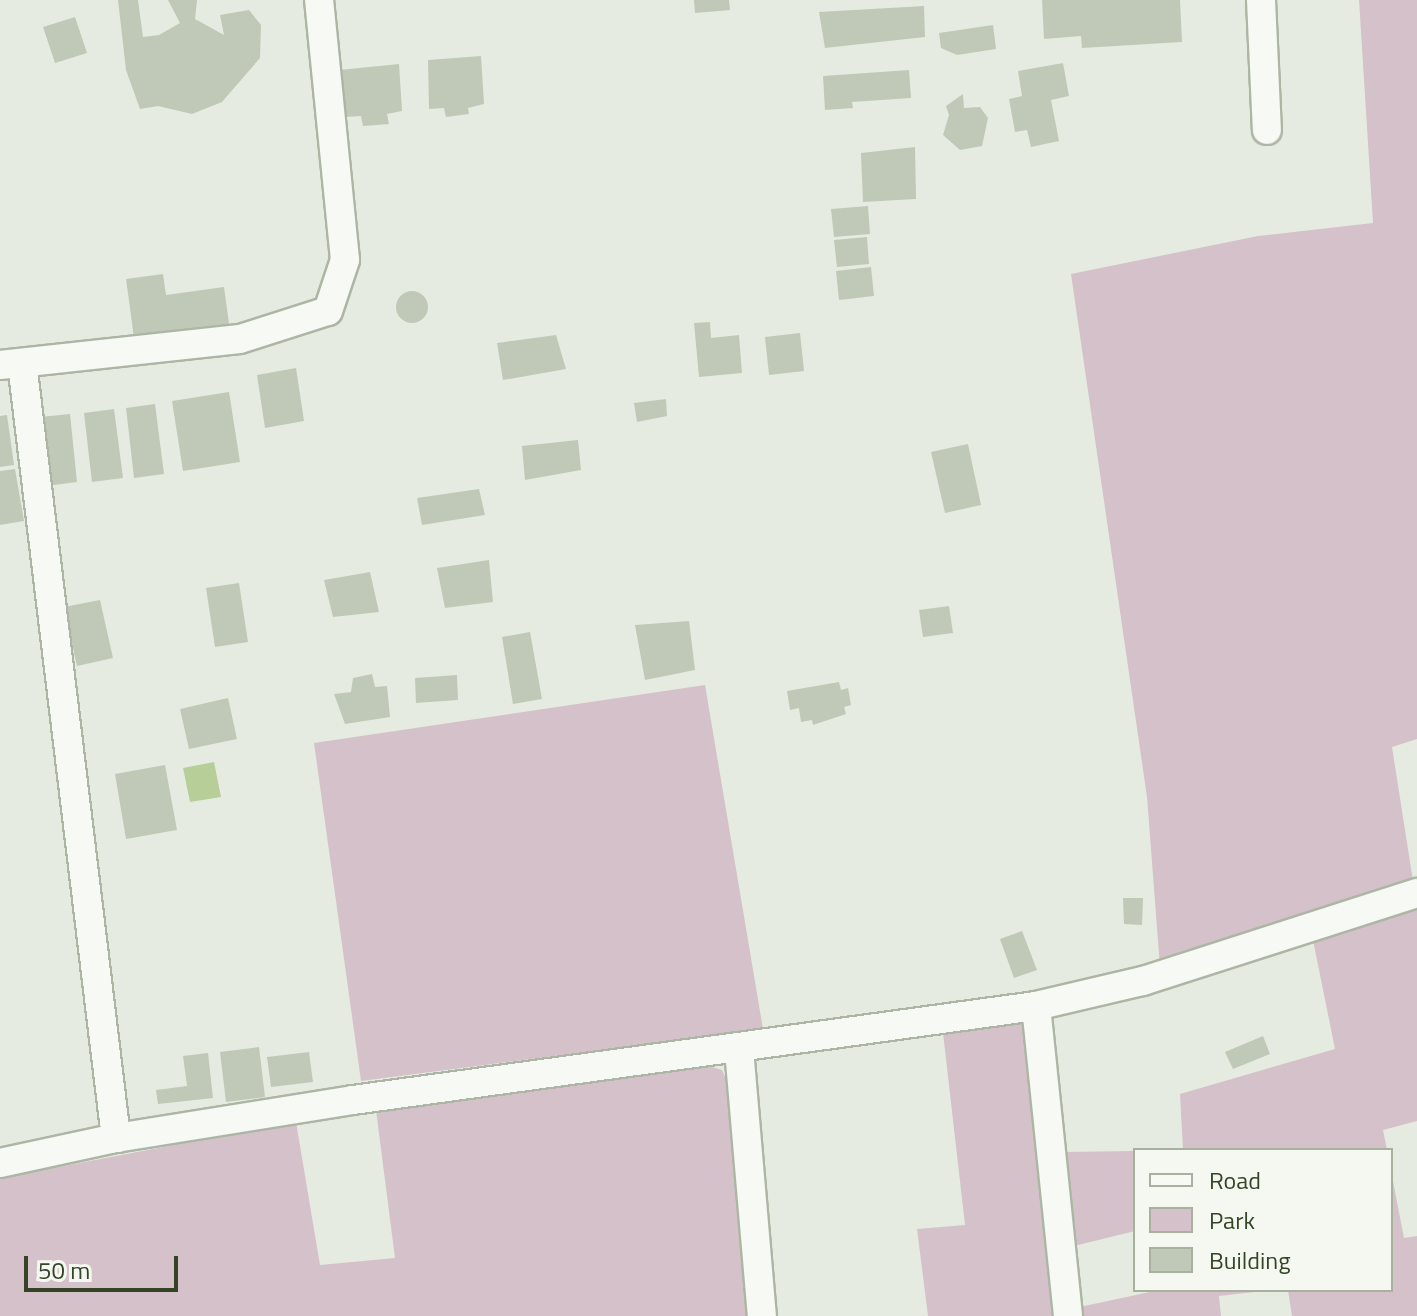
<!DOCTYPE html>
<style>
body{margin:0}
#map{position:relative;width:1417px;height:1316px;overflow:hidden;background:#e6ebe1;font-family:"Titillium Web",sans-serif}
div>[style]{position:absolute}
.green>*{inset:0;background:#d5c1c9}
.water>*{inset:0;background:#b8ce99}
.building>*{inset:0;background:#c0c9b7}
.round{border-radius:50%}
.roads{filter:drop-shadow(2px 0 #adb6a5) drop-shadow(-2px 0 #adb6a5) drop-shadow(0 2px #adb6a5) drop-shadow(0 -2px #adb6a5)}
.minor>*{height:28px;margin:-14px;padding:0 14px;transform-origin:14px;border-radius:14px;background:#f6f9f4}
span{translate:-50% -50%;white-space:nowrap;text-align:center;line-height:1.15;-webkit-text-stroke:6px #f4f8f1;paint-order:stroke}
.legend{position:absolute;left:1133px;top:1148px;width:260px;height:144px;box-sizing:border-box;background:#f4f8f1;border:2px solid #a8b0a0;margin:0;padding:10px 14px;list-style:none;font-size:24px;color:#354427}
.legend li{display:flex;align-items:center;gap:16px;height:40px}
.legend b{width:40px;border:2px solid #a8b0a0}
.scale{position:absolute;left:24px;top:1256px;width:154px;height:36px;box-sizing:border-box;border:4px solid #354427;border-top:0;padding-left:10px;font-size:24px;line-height:28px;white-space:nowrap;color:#354427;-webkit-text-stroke:6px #f4f8f1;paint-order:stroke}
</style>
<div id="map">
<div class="green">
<i style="clip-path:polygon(1359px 0,1417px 0,1417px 739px,1392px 747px,1413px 881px,1160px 967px,1147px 797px,1071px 274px,1258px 236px,1373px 223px)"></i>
<i style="clip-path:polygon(705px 685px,763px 1029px,361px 1081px,314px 743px)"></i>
<i style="clip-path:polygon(1417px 903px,1417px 1121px,1383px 1130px,1387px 1150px,1183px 1150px,1180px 1094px,1335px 1049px,1313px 940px)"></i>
<i style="clip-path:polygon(1026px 1015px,1059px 1316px,928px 1316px,917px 1229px,965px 1225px,942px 1024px)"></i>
<i style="clip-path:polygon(692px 1061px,722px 1070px,735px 1098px,750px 1316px,0 1316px,0 1178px,296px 1122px,320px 1265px,395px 1258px,376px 1110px)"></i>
<i style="clip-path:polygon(1135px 1151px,1135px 1231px,1074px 1246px,1063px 1152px)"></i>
<i style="clip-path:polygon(1391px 1171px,1404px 1238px,1417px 1236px,1417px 1316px,1292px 1316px,1288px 1290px,1391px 1290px)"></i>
<i style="clip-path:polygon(1159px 1290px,1272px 1290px,1219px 1296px,1221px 1316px,1076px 1316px,1075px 1308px)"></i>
</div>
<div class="water">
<i style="clip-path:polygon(214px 762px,221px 797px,190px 802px,183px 768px)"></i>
</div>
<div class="building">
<i style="clip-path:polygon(118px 0,138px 0,143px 37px,159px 35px,180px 23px,168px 0,197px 0,195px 19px,224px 35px,220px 15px,249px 10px,261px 25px,260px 58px,222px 102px,192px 114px,158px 106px,140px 109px,126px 70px)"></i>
<i style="clip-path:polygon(694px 0,729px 0,730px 10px,695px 13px)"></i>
<i style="clip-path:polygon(1042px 0,1180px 0,1182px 42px,1082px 48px,1081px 36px,1044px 39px)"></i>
<i style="clip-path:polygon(924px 6px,925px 37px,825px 48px,819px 12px)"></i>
<i style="clip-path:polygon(75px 17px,87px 53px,55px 63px,43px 27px)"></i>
<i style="clip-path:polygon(993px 25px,996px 49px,957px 55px,941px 48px,939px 33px)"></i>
<i style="clip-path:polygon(481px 56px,484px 104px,468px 108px,469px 114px,446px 117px,444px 108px,429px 109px,428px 60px)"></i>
<i style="clip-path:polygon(1063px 63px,1069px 96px,1051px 100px,1059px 141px,1031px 147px,1027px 130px,1015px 132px,1009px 99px,1022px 96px,1018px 71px)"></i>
<i style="clip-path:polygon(399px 64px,402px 111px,387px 114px,389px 124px,363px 126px,361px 116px,345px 117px,339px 70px)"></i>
<i style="clip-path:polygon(909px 70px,911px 98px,852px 102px,853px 108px,825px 110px,823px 76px)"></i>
<i style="clip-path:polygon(963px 94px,964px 108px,980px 107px,988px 118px,982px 146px,960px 150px,943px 135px,949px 115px,946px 106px)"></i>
<i style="clip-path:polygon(915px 147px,916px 199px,863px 202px,861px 153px)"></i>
<i style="clip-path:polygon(868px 206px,870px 234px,834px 237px,831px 209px)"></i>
<i style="clip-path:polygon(867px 237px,869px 264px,837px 267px,834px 240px)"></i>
<i style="clip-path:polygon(871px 267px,874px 296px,839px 300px,836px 271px)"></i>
<i style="clip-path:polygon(163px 274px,166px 295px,224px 287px,229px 324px,134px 338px,126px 279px)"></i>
<i class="round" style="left:396px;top:291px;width:32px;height:32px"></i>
<i style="clip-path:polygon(710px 322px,711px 338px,739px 335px,742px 373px,699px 377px,694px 323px)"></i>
<i style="clip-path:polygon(800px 333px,804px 371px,769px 375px,765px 337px)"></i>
<i style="clip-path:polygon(556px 335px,566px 369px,503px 380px,497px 343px)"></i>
<i style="clip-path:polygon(296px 368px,304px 421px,265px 428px,257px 375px)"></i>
<i style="clip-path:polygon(229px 392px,240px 462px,183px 471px,172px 401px)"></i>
<i style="clip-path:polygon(666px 399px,667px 416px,637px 422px,634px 403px)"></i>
<i style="clip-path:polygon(155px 404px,164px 474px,134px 478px,126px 408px)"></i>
<i style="clip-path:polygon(114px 409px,123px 478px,92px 482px,84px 413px)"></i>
<i style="clip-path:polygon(70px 414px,77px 482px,46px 486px,40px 417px)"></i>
<i style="clip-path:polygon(7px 415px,14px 465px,0 467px,0 416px)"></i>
<i style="clip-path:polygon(578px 440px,581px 470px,525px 480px,522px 446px)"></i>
<i style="clip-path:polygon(968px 444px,981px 505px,945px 513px,931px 452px)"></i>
<i style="clip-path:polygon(15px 469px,24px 521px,0 525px,0 471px)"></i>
<i style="clip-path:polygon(479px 489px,485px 515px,422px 525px,417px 498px)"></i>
<i style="clip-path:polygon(489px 560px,493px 602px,445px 608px,437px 568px)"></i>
<i style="clip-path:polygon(370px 572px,379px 612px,333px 617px,324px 580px)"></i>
<i style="clip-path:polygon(239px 583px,248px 642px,215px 647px,206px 588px)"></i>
<i style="clip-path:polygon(100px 600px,113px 658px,77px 666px,64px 607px)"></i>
<i style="clip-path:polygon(949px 606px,953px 633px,923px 637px,919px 610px)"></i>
<i style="clip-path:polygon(689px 621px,695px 670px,645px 680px,635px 625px)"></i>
<i style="clip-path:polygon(530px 632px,542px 699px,513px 704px,502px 637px)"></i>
<i style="clip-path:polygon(372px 674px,375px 687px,387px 686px,390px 717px,345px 724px,334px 694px,351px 692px,353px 678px)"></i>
<i style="clip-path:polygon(457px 675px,458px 700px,416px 703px,415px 678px)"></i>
<i style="clip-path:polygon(839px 682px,841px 690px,848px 688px,851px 705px,844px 707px,846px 714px,813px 725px,812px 720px,801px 722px,799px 708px,790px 710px,787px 691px)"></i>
<i style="clip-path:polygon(228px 698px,237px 739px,189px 749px,180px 709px)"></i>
<i style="clip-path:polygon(165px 765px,177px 830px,126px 839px,115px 774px)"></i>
<i style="clip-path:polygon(1123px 898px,1143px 898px,1142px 925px,1124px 924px)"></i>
<i style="clip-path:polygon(1022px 931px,1037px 970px,1014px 978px,1000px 939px)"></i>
<i style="clip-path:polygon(1263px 1036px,1270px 1054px,1233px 1069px,1225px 1052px)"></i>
<i style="clip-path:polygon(259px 1047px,265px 1097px,226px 1102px,220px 1052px)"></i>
<i style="clip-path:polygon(309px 1052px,313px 1082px,271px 1087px,267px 1057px)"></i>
<i style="clip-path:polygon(208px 1053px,213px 1098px,158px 1104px,156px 1090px,187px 1086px,183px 1056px)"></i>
</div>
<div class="roads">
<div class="minor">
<i style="left:1261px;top:0;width:130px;rotate:87.4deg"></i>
<i style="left:22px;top:363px;width:781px;rotate:83.08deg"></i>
<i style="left:0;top:365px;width:241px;rotate:-6.2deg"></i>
<i style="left:240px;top:339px;width:92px;rotate:-17.7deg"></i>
<i style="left:328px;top:311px;width:54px;rotate:-71.6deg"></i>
<i style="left:345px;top:260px;width:261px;rotate:-95.7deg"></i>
<i style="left:1036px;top:1006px;width:312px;rotate:84.1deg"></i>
<i style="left:739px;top:1049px;width:268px;rotate:85.1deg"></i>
<i style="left:0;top:1163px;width:119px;rotate:-12.2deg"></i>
<i style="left:116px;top:1138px;width:240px;rotate:-9.1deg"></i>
<i style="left:353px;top:1100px;width:689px;rotate:-7.84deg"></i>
<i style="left:1036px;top:1006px;width:110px;rotate:-13.2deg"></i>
<i style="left:1143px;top:981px;width:288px;rotate:-17.8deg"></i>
</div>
</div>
<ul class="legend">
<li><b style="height:10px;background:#f6f9f4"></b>Road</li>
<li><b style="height:22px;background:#d5c1c9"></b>Park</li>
<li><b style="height:22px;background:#c0c9b7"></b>Building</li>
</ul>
<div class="scale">50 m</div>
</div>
